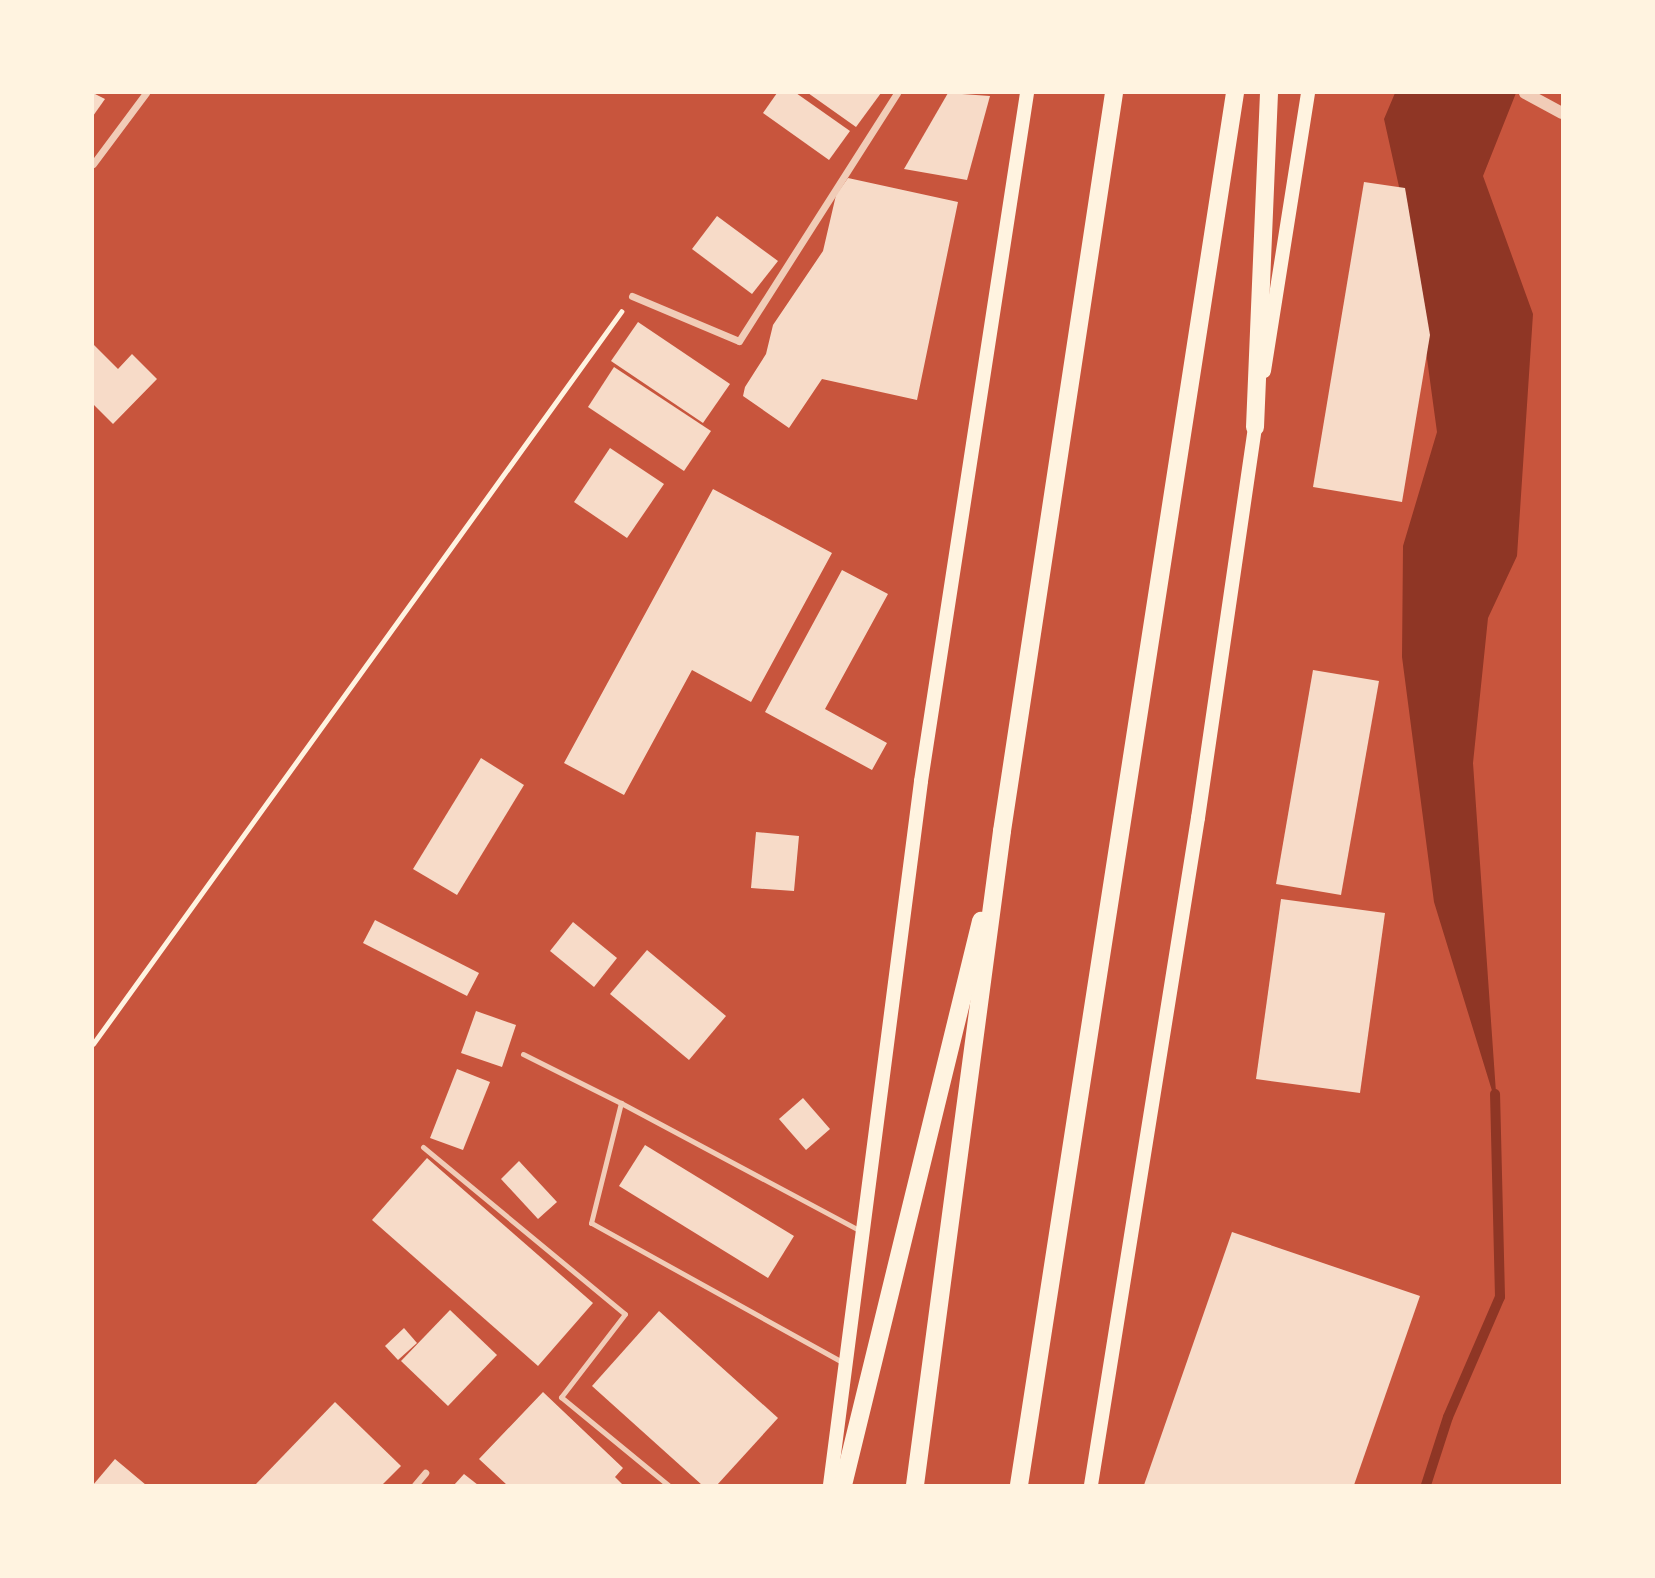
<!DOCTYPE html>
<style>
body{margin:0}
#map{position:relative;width:1655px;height:1578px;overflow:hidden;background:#c8553d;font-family:Ubuntu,sans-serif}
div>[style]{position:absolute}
.water>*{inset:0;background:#8f3625}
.stream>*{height:10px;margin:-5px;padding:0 5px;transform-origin:5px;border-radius:5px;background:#8f3625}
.building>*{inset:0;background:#f7dbc8}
.path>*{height:4.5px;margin:-2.25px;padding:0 2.25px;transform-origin:2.25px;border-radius:2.25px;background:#fff3e0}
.service>*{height:5px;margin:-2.5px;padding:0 2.5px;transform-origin:2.5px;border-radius:2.5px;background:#f1ccb7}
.minor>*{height:7px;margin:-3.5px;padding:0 3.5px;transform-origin:3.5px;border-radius:3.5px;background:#f1ccb7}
.tertiary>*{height:12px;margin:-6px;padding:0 6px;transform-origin:6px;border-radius:6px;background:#f1ccb7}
.secondary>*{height:14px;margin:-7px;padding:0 7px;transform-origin:7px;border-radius:7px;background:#fff3e0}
.primary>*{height:18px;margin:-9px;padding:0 9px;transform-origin:9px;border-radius:9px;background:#fff3e0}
span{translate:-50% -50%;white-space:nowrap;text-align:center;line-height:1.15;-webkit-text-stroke:6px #fff3e0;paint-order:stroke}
.frame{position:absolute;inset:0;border:94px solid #fff3e0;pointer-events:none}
</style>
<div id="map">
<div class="water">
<i style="clip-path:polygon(1395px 93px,1516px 93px,1483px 176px,1533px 314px,1517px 556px,1488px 618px,1473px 763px,1497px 1107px,1434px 902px,1402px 657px,1403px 546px,1437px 432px,1411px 241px,1384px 119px)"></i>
</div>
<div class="stream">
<i style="left:1426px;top:1485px;width:71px;rotate:-72.1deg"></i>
<i style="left:1448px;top:1417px;width:131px;rotate:-66.6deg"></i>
<i style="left:1500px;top:1297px;width:203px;rotate:-91.4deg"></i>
</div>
<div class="building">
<i style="clip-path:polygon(93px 93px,105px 99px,93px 116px)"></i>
<i style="clip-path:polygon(777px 93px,796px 93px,850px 131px,829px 160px,763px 113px)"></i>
<i style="clip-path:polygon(808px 93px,881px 93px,856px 127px)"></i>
<i style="clip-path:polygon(948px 93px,990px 96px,967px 180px,904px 169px)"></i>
<i style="clip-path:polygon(848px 178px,958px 202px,917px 400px,822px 379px,789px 428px,743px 396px,745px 387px,766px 354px,773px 325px,823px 251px,836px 195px)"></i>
<i style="clip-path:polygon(1364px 182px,1405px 188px,1430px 335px,1402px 502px,1313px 487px)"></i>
<i style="clip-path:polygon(717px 216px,778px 261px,752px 294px,692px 249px)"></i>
<i style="clip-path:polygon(638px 322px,730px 384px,703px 423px,611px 361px)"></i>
<i style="clip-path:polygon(93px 344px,118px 369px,132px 354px,157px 379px,113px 424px,93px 404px)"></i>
<i style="clip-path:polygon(614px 367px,711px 431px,684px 471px,588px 407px)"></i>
<i style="clip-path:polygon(610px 448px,664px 484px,627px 538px,574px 502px)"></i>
<i style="clip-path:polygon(713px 489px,832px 553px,751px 702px,692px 670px,624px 795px,564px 763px)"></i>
<i style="clip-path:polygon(842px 570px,888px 594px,825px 709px,887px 743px,872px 770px,765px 712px)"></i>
<i style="clip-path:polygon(1313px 670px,1379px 681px,1341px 895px,1276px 884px)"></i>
<i style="clip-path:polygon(481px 758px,524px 785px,457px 895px,413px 869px)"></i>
<i style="clip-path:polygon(756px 832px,799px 836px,794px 891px,751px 888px)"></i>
<i style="clip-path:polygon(1281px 899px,1385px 913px,1360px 1093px,1256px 1079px)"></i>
<i style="clip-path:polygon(375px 920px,479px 973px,467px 996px,363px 943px)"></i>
<i style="clip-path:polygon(573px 922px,617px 958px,594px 987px,550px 951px)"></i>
<i style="clip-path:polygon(647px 950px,726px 1016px,689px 1060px,610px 994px)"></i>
<i style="clip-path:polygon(476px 1011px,516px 1025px,502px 1067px,461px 1053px)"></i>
<i style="clip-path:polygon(457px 1069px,490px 1082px,463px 1150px,430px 1138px)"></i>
<i style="clip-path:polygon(803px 1098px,830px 1129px,806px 1150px,779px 1119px)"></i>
<i style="clip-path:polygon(645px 1145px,794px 1236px,768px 1278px,619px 1186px)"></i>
<i style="clip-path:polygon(427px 1158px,593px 1303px,538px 1366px,372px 1220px)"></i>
<i style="clip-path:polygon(519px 1161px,557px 1202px,538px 1219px,501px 1179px)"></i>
<i style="clip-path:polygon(1232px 1232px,1420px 1296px,1354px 1485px,1144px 1485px)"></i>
<i style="clip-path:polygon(450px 1310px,497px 1355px,448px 1406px,401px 1361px)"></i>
<i style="clip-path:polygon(659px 1311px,778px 1418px,717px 1485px,702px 1485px,592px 1386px)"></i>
<i style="clip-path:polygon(404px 1328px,417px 1343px,398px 1360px,385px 1346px)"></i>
<i style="clip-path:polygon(543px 1392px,623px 1468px,615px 1477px,623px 1485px,507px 1485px,479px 1459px)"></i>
<i style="clip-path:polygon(335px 1402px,401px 1466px,382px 1485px,255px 1485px)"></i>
<i style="clip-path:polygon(115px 1459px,146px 1485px,93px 1485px)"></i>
<i style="clip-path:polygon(464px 1474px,478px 1485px,454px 1485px)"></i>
</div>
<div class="path">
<i style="left:93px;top:1044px;width:903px;rotate:-54.2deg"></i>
</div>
<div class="service">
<i style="left:523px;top:1054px;width:110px;rotate:26.6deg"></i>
<i style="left:423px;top:1147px;width:262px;rotate:39.6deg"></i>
<i style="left:625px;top:1314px;width:105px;rotate:127.6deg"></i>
<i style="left:561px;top:1397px;width:139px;rotate:39.4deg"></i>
<i style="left:844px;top:1363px;width:289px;rotate:-151deg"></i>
<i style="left:591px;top:1223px;width:124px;rotate:-76deg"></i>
<i style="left:621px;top:1103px;width:272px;rotate:28.1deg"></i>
</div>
<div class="minor">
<i style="left:93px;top:164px;width:89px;rotate:-53.3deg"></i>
<i style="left:632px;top:296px;width:116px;rotate:22.8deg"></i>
<i style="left:739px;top:341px;width:294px;rotate:-57.5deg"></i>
<i style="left:415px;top:1485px;width:16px;rotate:-50deg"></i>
</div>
<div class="tertiary">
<i style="left:1525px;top:93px;width:42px;rotate:28.4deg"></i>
</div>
<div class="secondary">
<i style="left:1264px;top:371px;width:281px;rotate:-81deg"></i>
<i style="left:830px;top:1485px;width:710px;rotate:-82.63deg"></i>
<i style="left:921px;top:781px;width:696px;rotate:-81.24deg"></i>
<i style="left:1091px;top:1485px;width:676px;rotate:-80.89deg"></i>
<i style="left:1198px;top:818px;width:403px;rotate:-81.7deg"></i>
</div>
<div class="primary">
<i style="left:1255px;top:427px;width:334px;rotate:-87.6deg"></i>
<i style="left:843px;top:1485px;width:581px;rotate:-76.25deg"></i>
<i style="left:915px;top:1485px;width:660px;rotate:-82.42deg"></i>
<i style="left:1002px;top:831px;width:746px;rotate:-81.37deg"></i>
<i style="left:1019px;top:1485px;width:1409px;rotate:-81.18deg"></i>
</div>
<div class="frame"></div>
</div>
